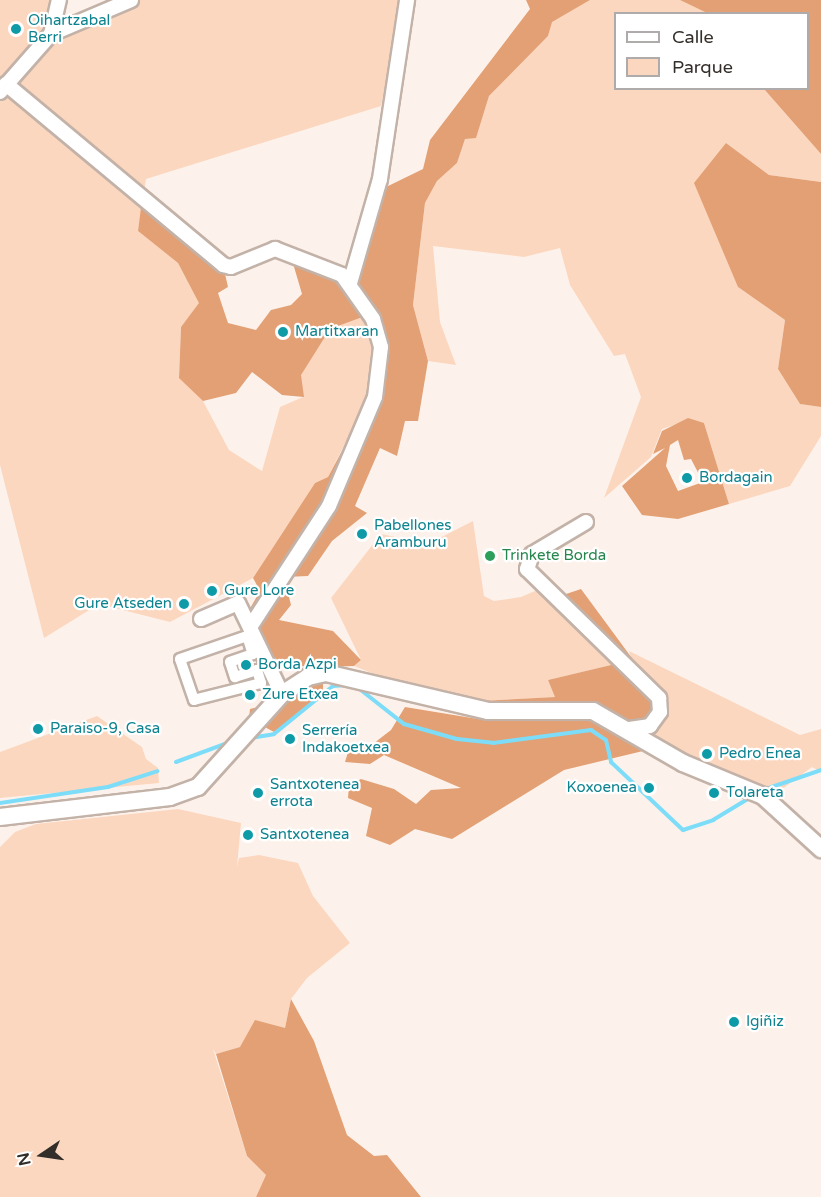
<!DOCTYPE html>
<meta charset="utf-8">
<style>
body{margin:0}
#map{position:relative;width:821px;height:1197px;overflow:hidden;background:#fdf2eb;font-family:"Varela Round",sans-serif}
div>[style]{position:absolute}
.green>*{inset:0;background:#fcd7bf}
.forest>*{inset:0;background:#e2a074}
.stream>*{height:4px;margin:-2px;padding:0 2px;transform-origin:2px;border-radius:2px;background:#7dddf9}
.roads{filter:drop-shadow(2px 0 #c3b2a8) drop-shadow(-2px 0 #c3b2a8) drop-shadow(0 2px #c3b2a8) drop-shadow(0 -2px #c3b2a8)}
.pedestrian>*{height:10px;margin:-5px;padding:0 5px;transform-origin:5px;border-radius:5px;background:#fff}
.minor>*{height:14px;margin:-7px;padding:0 7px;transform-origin:7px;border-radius:7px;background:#fff}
.tertiary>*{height:16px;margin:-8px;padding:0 8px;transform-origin:8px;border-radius:8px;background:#fff}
.dots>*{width:16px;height:16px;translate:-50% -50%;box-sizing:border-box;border:3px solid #fff;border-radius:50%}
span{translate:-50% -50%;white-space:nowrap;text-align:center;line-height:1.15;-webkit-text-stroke:4.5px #fff;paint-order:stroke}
.culture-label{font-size:15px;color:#0d838f}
.left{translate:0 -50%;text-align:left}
.right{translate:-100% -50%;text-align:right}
.leisure-label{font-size:15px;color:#27864d}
.legend{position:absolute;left:614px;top:12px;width:195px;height:78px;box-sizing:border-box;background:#fff;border:2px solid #aeabaa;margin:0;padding:8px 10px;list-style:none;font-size:18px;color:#342e2a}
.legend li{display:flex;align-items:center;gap:12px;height:30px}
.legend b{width:30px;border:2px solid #aeabaa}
.north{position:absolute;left:12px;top:1125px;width:60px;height:60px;-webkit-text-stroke:4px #fff;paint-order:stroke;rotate:257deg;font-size:16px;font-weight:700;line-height:24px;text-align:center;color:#342e2a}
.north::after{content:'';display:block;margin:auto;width:21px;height:27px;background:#342e2a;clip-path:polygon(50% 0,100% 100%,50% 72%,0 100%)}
</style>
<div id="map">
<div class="green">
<i style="clip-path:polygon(0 0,63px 0,51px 33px,126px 0,404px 0,381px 106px,146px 179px,138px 231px,178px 263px,200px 303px,181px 327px,179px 377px,203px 401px,229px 450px,262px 471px,280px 407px,303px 397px,300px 375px,330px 329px,368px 315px,378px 346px,375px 378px,365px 404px,328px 477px,315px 483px,253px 578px,170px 622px,99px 604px,44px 638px,0 465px)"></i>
<i style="clip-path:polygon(590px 0,680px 0,707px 13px,616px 14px,616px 88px,764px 89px,821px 154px,821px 182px,769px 175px,726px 143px,738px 287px,785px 320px,778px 369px,800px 404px,821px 407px,821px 436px,790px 486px,729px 504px,704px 423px,686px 421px,662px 429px,651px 457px,604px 498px,641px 397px,625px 354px,614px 356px,570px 285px,560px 248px,524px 257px,433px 246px,440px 322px,456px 365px,428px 361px,413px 305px,425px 203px,437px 181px,457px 163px,465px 139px,476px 137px,489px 96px,548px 36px,551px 22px)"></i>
<i style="clip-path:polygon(473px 521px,484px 596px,494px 601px,521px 597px,544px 587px,611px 665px,548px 680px,556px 697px,480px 701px,394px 682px,354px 666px,361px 660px,331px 598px,381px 534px,428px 544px)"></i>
<i style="clip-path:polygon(629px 651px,800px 735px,821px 729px,821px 772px,812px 767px,774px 795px,675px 753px,650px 737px)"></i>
<i style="clip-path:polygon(97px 716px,142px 747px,146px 759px,158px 768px,159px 783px,0 798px,0 752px)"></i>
<i style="clip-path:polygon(178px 809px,241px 823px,237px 867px,239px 858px,259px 855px,298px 863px,313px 896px,350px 943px,307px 978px,291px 999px,285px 1028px,240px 1047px,216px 1054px,213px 1049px,247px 1156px,266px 1175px,256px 1197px,0 1197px,0 847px,15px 832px,36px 824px)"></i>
</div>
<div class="forest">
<i style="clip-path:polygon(526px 0,590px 0,552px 22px,548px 36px,489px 96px,476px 138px,465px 139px,457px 163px,437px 181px,425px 203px,413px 305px,428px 361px,418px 421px,405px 421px,397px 456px,380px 448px,355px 506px,367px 513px,332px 541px,308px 576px,284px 577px,291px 605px,279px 620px,333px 631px,361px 660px,354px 666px,323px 667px,323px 694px,276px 733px,249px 719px,250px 709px,262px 706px,308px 667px,281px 663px,265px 649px,248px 612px,260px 591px,253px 578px,315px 483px,328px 477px,380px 380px,385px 341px,368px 315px,330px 329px,301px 375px,304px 397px,282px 395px,252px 372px,236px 393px,203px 401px,179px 378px,181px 327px,199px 303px,178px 263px,138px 231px,142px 200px,223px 265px,228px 287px,218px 293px,228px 323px,256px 330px,271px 310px,291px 305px,302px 294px,292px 260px,319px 276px,353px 283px,384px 188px,423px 169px,430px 140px,530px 9px)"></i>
<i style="clip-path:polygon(680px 0,821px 0,821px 154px,764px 89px,808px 88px,808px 14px,707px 13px)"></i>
<i style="clip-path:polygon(726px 143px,769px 175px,821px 182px,821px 407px,800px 404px,778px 369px,785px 320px,738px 287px,694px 183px)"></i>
<i style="clip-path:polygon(evenodd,688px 418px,704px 423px,729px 504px,678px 519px,642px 515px,622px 486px,665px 448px,653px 454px,662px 431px,688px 418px,678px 440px,684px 460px,691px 459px,703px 482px,678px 491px,666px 466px,670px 445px,678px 440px)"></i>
<i style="clip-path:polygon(581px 589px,665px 703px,643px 751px,564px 770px,452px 839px,415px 829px,390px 845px,366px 836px,372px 808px,348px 798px,349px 785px,361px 779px,394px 789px,416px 804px,431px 790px,461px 788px,384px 755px,370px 764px,345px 762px,349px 749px,369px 747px,391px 730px,405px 707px,484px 720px,480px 701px,555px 697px,548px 680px,611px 665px,558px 606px,566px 594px)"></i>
<i style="clip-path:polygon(291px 999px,314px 1041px,347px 1135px,374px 1156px,387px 1155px,421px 1197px,256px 1197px,266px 1175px,247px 1156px,216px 1054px,240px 1047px,255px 1020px,285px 1028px)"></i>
</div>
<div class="stream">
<i style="left:357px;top:687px;width:60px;rotate:38.2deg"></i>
<i style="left:404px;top:724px;width:55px;rotate:15.8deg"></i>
<i style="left:457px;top:739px;width:36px;rotate:6deg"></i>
<i style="left:493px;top:743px;width:99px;rotate:-7.6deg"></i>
<i style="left:591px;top:730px;width:18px;rotate:34deg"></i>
<i style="left:606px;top:740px;width:23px;rotate:77deg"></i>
<i style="left:611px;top:762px;width:99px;rotate:43.4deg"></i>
<i style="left:683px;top:830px;width:32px;rotate:-18deg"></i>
<i style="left:713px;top:820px;width:44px;rotate:-31.2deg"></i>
<i style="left:250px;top:738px;width:24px;rotate:-9deg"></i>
<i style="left:274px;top:734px;width:76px;rotate:-39.1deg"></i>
<i style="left:333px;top:686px;width:14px;rotate:-4deg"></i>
<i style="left:176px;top:762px;width:58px;rotate:-20.3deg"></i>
<i style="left:763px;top:790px;width:61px;rotate:-19deg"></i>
<i style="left:0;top:803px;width:109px;rotate:-8.4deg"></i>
<i style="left:108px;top:787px;width:52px;rotate:-17.7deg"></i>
</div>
<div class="roads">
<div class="pedestrian">
<i style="left:247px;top:636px;width:19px;rotate:72deg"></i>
<i style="left:253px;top:654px;width:24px;rotate:161deg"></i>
<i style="left:230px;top:662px;width:16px;rotate:72deg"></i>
<i style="left:235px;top:677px;width:23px;rotate:-18deg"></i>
<i style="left:257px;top:670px;width:14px;rotate:73deg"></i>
<i style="left:261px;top:683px;width:69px;rotate:165.8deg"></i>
<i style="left:194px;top:700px;width:43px;rotate:-108.9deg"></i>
<i style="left:180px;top:659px;width:71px;rotate:-18.9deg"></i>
</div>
<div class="minor">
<i style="left:51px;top:34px;width:35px;rotate:-77deg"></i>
<i style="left:6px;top:84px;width:283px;rotate:39.8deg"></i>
<i style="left:223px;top:265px;width:8px;rotate:14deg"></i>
<i style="left:231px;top:267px;width:48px;rotate:-22.2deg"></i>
<i style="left:275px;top:249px;width:72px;rotate:21.2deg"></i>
<i style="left:342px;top:275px;width:54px;rotate:54.8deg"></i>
<i style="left:373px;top:319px;width:29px;rotate:74deg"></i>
<i style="left:381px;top:347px;width:50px;rotate:96.8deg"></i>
<i style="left:375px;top:397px;width:118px;rotate:112.9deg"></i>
<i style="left:329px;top:506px;width:141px;rotate:123.1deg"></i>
<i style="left:0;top:92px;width:77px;rotate:-48.7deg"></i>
<i style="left:51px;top:34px;width:87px;rotate:-23deg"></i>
<i style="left:350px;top:283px;width:108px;rotate:-73.9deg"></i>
<i style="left:380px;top:179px;width:181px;rotate:-81.4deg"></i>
<i style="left:586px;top:522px;width:63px;rotate:149.3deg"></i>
<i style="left:532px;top:554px;width:16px;rotate:108deg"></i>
<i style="left:527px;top:569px;width:185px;rotate:44.3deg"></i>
<i style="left:659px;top:698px;width:14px;rotate:86deg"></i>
<i style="left:660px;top:712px;width:17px;rotate:126deg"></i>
<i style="left:650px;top:726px;width:21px;rotate:172deg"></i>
<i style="left:201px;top:619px;width:40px;rotate:-23.4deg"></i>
<i style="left:238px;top:603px;width:101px;rotate:64.2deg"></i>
</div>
<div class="tertiary">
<i style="left:0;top:817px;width:171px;rotate:-6.7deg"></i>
<i style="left:170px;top:797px;width:30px;rotate:-20deg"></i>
<i style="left:198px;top:787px;width:125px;rotate:-47.9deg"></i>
<i style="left:282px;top:694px;width:31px;rotate:-33deg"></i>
<i style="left:308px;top:677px;width:18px;rotate:-13deg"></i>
<i style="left:326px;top:673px;width:166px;rotate:13.2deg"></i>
<i style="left:488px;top:711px;width:105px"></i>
<i style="left:593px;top:711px;width:104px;rotate:30deg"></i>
<i style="left:683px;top:763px;width:87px;rotate:22.4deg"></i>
<i style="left:763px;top:796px;width:79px;rotate:42.4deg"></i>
</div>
</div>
<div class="dots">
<i style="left:16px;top:29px;background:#0f9aa8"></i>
<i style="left:283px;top:332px;background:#0f9aa8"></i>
<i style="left:687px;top:478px;background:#0f9aa8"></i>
<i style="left:362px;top:534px;background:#0f9aa8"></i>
<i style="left:490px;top:556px;background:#2e9e5b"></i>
<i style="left:212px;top:591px;background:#0f9aa8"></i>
<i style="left:184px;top:604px;background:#0f9aa8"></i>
<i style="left:246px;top:665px;background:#0f9aa8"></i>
<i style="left:250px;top:695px;background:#0f9aa8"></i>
<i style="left:38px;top:729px;background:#0f9aa8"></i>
<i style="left:290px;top:739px;background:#0f9aa8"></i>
<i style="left:707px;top:754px;background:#0f9aa8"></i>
<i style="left:649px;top:788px;background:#0f9aa8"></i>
<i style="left:258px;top:793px;background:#0f9aa8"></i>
<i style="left:714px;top:793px;background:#0f9aa8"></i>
<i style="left:248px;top:835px;background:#0f9aa8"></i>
<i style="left:734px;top:1022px;background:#0f9aa8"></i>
</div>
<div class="culture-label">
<span class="left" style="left:28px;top:29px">Oihartzabal<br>Berri</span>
<span class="left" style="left:295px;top:332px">Martitxaran</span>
<span class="left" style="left:699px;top:478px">Bordagain</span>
<span class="left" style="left:374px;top:534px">Pabellones<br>Aramburu</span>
<span class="left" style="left:224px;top:591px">Gure Lore</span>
<span class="right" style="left:172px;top:604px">Gure Atseden</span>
<span class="left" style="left:258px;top:665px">Borda Azpi</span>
<span class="left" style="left:262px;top:695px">Zure Etxea</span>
<span class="left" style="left:50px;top:729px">Paraiso-9, Casa</span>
<span class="left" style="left:302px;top:739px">Serrería<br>Indakoetxea</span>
<span class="left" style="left:719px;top:754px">Pedro Enea</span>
<span class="left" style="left:270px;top:793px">Santxotenea<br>errota</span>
<span class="right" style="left:637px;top:788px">Koxoenea</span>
<span class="left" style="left:726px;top:793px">Tolareta</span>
<span class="left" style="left:260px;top:835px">Santxotenea</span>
<span class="left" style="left:746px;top:1022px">Igiñiz</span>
</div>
<div class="leisure-label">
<span class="left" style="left:502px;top:556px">Trinkete Borda</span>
</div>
<ul class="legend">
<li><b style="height:8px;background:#fff"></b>Calle</li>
<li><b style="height:16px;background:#fcd7bf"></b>Parque</li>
</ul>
<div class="north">N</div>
</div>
